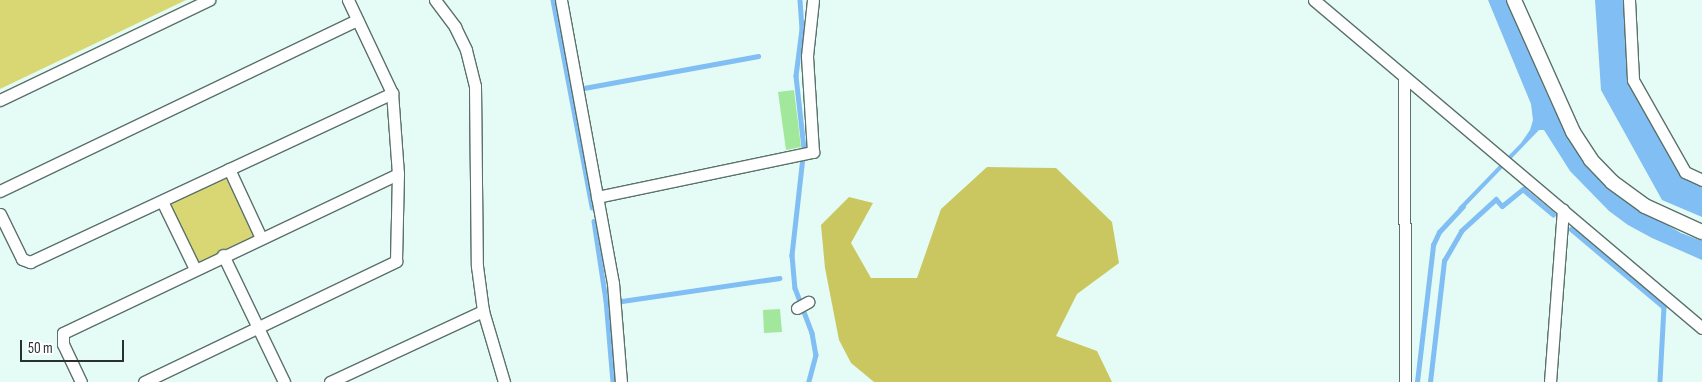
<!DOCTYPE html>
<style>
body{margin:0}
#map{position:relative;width:1702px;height:382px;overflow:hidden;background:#e4fcf5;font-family:"Sofia Sans Condensed",sans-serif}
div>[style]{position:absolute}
.green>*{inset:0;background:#d9d774}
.forest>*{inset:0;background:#cac761}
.water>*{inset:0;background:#81bef4}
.stream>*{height:4.5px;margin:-2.25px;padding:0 2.25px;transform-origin:2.25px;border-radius:2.25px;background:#81bef4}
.building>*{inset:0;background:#a2e89c}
.roads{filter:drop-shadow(1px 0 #5b716b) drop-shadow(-1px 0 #5b716b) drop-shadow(0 1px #5b716b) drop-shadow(0 -1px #5b716b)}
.minor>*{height:11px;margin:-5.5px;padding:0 5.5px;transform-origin:5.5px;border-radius:5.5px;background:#fff}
.tertiary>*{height:14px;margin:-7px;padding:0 7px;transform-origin:7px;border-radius:7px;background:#fff}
span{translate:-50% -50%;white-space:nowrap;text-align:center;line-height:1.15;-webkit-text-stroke:4px #fff;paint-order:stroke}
.scale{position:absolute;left:20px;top:340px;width:104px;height:22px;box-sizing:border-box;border:2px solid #28312f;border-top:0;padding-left:6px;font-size:15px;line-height:18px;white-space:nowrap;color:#28312f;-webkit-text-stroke:4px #fff;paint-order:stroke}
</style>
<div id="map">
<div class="green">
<i style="clip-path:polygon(0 0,186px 0,0 89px)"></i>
<i style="clip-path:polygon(227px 176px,256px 236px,197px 264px,168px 204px)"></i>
</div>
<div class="forest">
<i style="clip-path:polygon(987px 167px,1056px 168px,1112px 222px,1119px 263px,1077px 294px,1056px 336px,1097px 351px,1112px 382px,874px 382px,851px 363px,839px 340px,825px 268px,821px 225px,849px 197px,873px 203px,851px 243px,871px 278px,917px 278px,941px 209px)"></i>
</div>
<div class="water">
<i style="clip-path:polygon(1488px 0,1506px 0,1548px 96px,1577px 152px,1598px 177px,1623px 199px,1681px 233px,1702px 241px,1702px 260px,1652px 238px,1628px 225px,1609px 211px,1570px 171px,1544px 130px,1539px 130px,1461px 211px,1458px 208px,1521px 143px,1530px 130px,1533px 120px,1531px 104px)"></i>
<i style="clip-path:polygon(1595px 0,1624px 0,1629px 81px,1681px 175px,1702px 185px,1702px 217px,1662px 200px,1601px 90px)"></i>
</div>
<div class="stream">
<i style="left:553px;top:0;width:211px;rotate:79.3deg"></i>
<i style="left:800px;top:0;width:29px;rotate:86deg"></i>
<i style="left:802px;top:29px;width:47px;rotate:97.3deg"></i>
<i style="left:796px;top:76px;width:72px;rotate:83.7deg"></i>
<i style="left:804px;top:148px;width:108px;rotate:96.4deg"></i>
<i style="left:792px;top:255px;width:33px;rotate:85deg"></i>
<i style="left:795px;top:288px;width:48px;rotate:69.3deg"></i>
<i style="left:812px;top:333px;width:22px;rotate:80deg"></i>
<i style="left:816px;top:355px;width:28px;rotate:105deg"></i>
<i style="left:584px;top:88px;width:177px;rotate:-10.4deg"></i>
<i style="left:1524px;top:190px;width:38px;rotate:40deg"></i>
<i style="left:594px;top:221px;width:80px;rotate:81.4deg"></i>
<i style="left:606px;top:300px;width:82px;rotate:85.1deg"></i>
<i style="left:1571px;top:229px;width:121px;rotate:40deg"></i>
<i style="left:1664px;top:307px;width:75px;rotate:93.1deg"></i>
<i style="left:622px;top:301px;width:159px;rotate:-8.3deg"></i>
<i style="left:1417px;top:382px;width:138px;rotate:-83.3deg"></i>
<i style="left:1433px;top:245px;width:14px;rotate:-65deg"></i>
<i style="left:1439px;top:232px;width:35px;rotate:-47deg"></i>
<i style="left:1430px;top:382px;width:122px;rotate:-83.4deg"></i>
<i style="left:1444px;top:261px;width:34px;rotate:-60deg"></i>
<i style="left:1461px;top:231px;width:47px;rotate:-42.4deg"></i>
<i style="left:1496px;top:199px;width:9px;rotate:49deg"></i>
<i style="left:1502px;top:206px;width:27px;rotate:-39deg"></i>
</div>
<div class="building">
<i style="clip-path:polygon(794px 90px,801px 147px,786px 150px,778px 92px)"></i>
<i style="clip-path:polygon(780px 309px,782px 332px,764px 333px,763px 310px)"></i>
</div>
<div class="roads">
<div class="minor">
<i style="left:435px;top:0;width:34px;rotate:53deg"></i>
<i style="left:455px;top:27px;width:25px;rotate:64deg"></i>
<i style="left:466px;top:50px;width:37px;rotate:76deg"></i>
<i style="left:475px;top:86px;width:180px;rotate:89.4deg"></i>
<i style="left:477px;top:266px;width:45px;rotate:82.4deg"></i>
<i style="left:483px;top:311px;width:74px;rotate:73.5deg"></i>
<i style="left:561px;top:0;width:288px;rotate:79.6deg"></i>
<i style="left:613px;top:283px;width:99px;rotate:85.4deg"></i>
<i style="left:1314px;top:0;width:508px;rotate:40.21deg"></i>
<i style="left:1629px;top:0;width:80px;rotate:87.1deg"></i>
<i style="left:1633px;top:80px;width:106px;rotate:60.5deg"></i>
<i style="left:1685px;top:172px;width:19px;rotate:25deg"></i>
<i style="left:1404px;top:77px;width:305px;rotate:89.8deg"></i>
<i style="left:0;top:100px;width:232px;rotate:-25.6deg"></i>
<i style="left:229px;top:169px;width:76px;rotate:65.1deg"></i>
<i style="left:0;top:191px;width:396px;rotate:-25.6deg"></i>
<i style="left:597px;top:197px;width:221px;rotate:-11.8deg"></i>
<i style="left:813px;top:152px;width:96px;rotate:-93.6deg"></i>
<i style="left:807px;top:56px;width:56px;rotate:-83.9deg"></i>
<i style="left:162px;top:201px;width:76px;rotate:64.1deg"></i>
<i style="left:0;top:214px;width:50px;rotate:63.9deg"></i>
<i style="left:22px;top:259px;width:9px;rotate:21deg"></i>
<i style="left:30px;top:262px;width:400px;rotate:-25deg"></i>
<i style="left:223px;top:255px;width:141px;rotate:64.3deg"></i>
<i style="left:797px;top:308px;width:13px;rotate:-29deg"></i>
<i style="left:81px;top:382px;width:42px;rotate:-115.3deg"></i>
<i style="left:63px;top:344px;width:11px;rotate:-90deg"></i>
<i style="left:63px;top:333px;width:371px;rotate:-25.4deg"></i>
<i style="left:144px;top:382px;width:280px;rotate:-25.6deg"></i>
<i style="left:396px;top:261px;width:87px;rotate:-88.7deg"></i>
<i style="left:398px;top:174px;width:81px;rotate:-94.2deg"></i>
<i style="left:392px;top:93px;width:103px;rotate:-115.3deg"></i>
<i style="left:330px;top:382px;width:169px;rotate:-24.9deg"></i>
<i style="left:1550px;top:382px;width:173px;rotate:-85.7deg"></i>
</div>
<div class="tertiary">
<i style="left:1514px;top:0;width:145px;rotate:65.9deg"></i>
<i style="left:1573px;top:132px;width:33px;rotate:57deg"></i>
<i style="left:1591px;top:160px;width:30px;rotate:46deg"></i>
<i style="left:1612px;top:182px;width:41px;rotate:36deg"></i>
<i style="left:1645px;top:206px;width:63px;rotate:24.5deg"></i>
</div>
</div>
<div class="scale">50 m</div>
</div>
